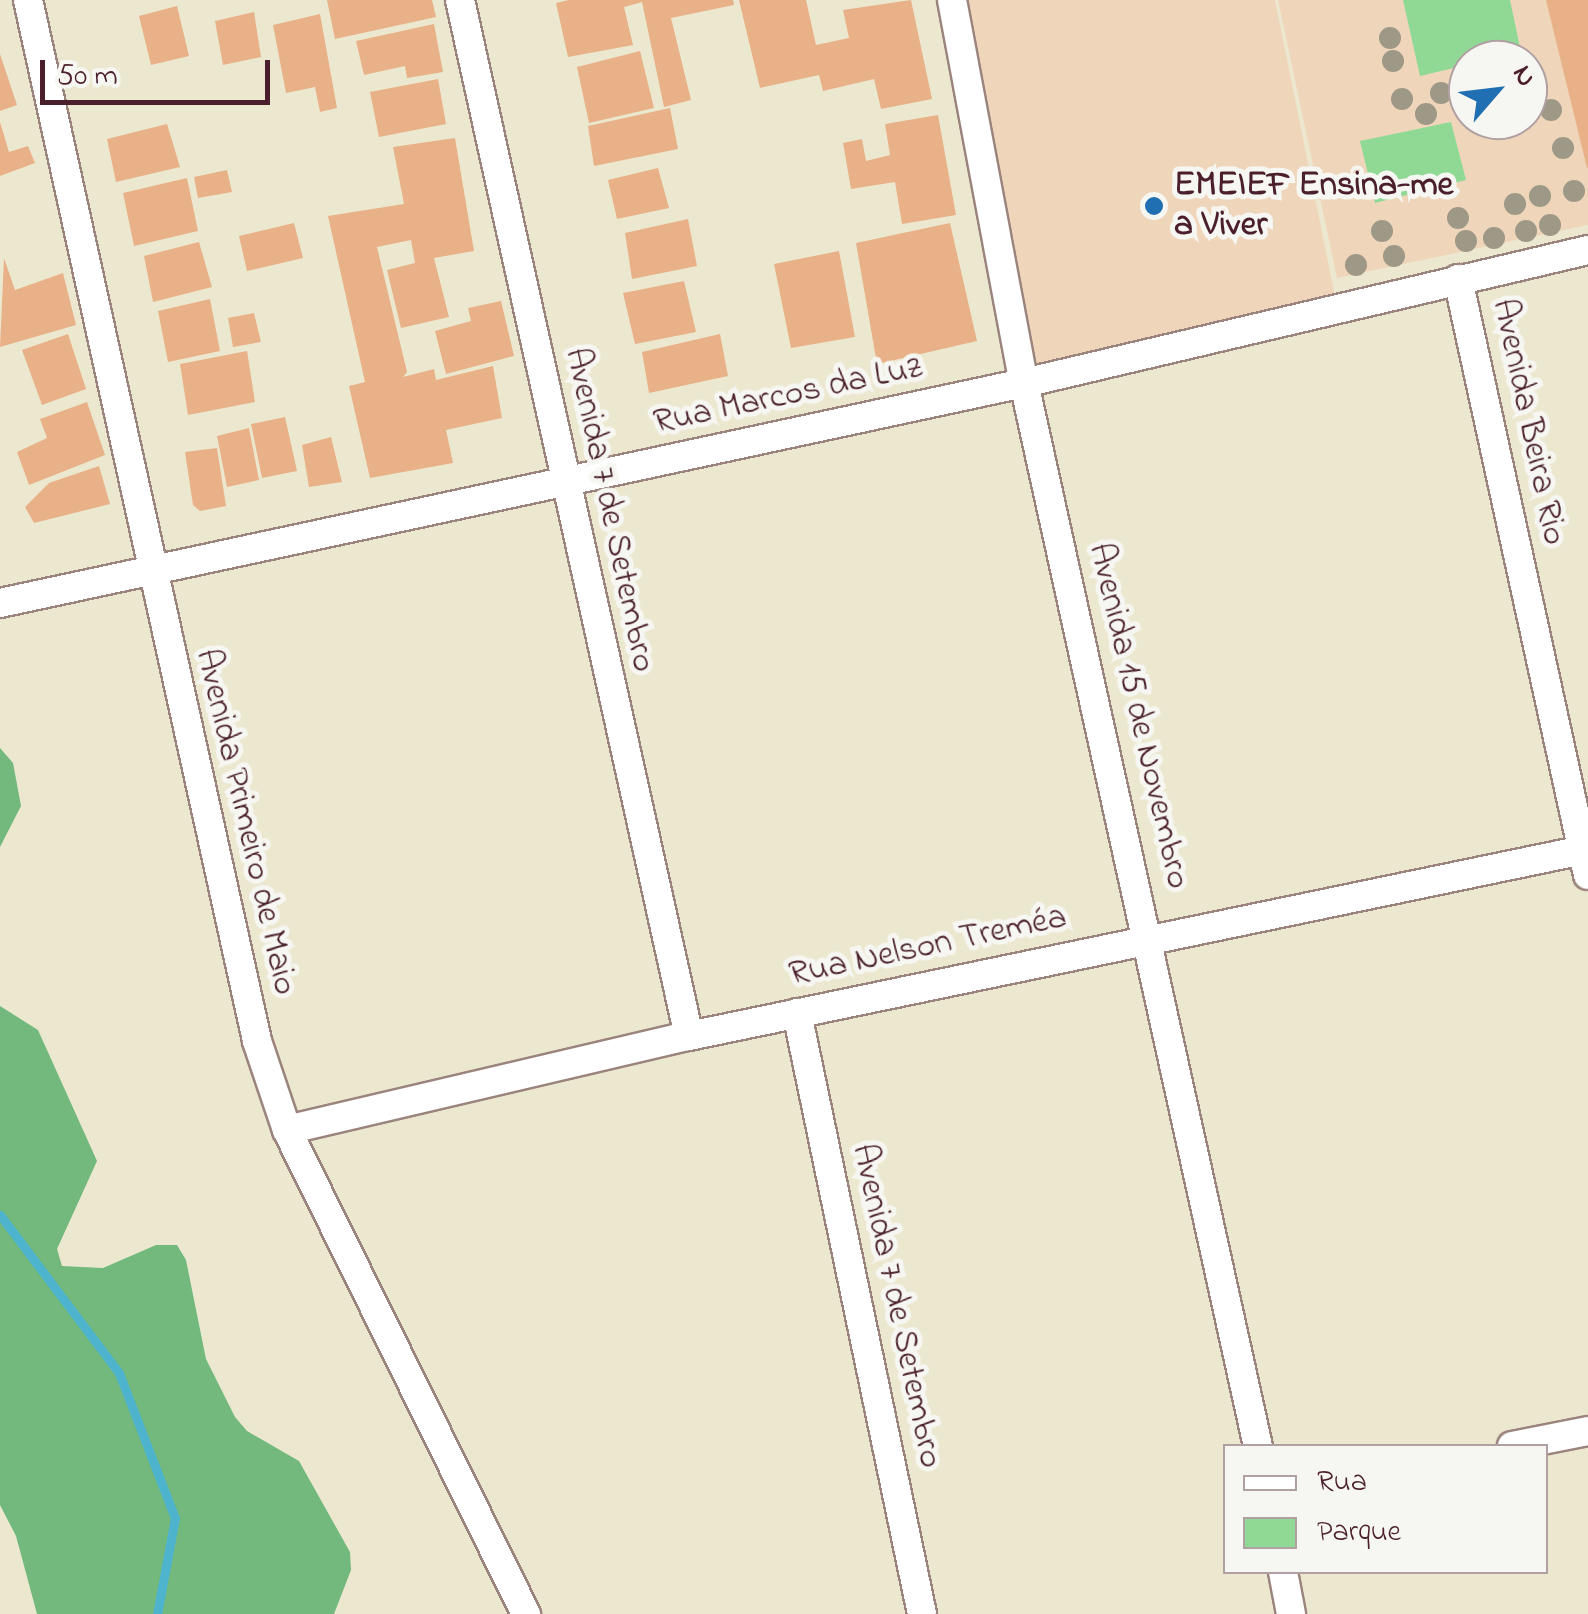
<!DOCTYPE html>
<meta charset="utf-8">
<style>
body{margin:0}
#map{position:relative;width:1588px;height:1614px;overflow:hidden;background:#ece8cf;font-family:"Indie Flower",sans-serif}
div>[style]{position:absolute}
.built>*{inset:0;background:#efd6bb}
.green>*{inset:0;background:#8fd995}
.forest>*{inset:0;background:#73b97e}
.stream>*{height:9px;margin:-4.5px;padding:0 4.5px;transform-origin:4.5px;border-radius:4.5px;background:#4eb4cd}
.building>*{inset:0;background:#e8b187}
.roads{filter:drop-shadow(2px 0 #9b847d) drop-shadow(-2px 0 #9b847d) drop-shadow(0 2px #9b847d) drop-shadow(0 -2px #9b847d)}
.street>*{height:28px;margin:-14px;padding:0 14px;transform-origin:14px;border-radius:14px;background:#fff}
.trees>*{width:22px;height:22px;margin:-11px;border-radius:50%;background:#9e9886}
.dots>*{width:28px;height:28px;translate:-50% -50%;box-sizing:border-box;border:5px solid #f6f6f2;border-radius:50%}
span{translate:-50% -50%;white-space:nowrap;text-align:center;line-height:1.15;-webkit-text-stroke:10px #f6f6f2;paint-order:stroke}
.poi-label{font-size:35px;color:#4a1f2b;font-weight:700}
.left{translate:0 -50%;text-align:left}
.street-label{font-size:35px;color:#4a1f2b}
.legend{position:absolute;left:1223px;top:1444px;width:325px;height:130px;box-sizing:border-box;background:#f6f6f2;border:2px solid #b1a0a2;margin:0;padding:12px 18px;list-style:none;font-size:30px;color:#4a1f2b}
.legend li{display:flex;align-items:center;gap:20px;height:50px}
.legend b{width:50px;border:2px solid #b1a0a2}
.north{position:absolute;left:1448px;top:40px;width:100px;height:100px;box-sizing:border-box;background:#f6f6f2;border:2px solid #b1a0a2;border-radius:50%;rotate:62deg;font-size:28px;font-weight:700;line-height:40px;text-align:center;color:#4a1f2b}
.north::after{content:'';display:block;margin:auto;width:35px;height:45px;background:#1f6fb2;clip-path:polygon(50% 0,100% 100%,50% 72%,0 100%)}
.scale{position:absolute;left:40px;top:60px;width:230px;height:45px;box-sizing:border-box;border:5px solid #4a1f2b;border-top:0;padding-left:12px;font-size:30px;line-height:35px;white-space:nowrap;color:#4a1f2b;-webkit-text-stroke:8px #f6f6f2;paint-order:stroke}
</style>
<div id="map">
<div class="built">
<i style="clip-path:polygon(952px 0,1275px 0,1338px 311px,1024px 383px)"></i>
<i style="clip-path:polygon(evenodd,1278px 0,1588px 0,1588px 225px,1337px 278px,1278px 0,1468px 60px,1528px 60px,1528px 120px,1468px 120px,1468px 60px)"></i>
</div>
<div class="green">
<i style="clip-path:polygon(1403px 0,1510px 0,1521px 52px,1420px 76px)"></i>
<i style="clip-path:polygon(1451px 122px,1466px 180px,1375px 203px,1360px 141px)"></i>
</div>
<div class="forest">
<i style="clip-path:polygon(0 748px,13px 763px,21px 806px,0 847px)"></i>
<i style="clip-path:polygon(0 1006px,38px 1030px,97px 1161px,57px 1249px,62px 1266px,103px 1268px,156px 1245px,177px 1245px,186px 1260px,206px 1359px,235px 1417px,247px 1431px,299px 1461px,350px 1552px,351px 1570px,334px 1614px,37px 1614px,16px 1536px,0 1505px)"></i>
</div>
<div class="stream">
<i style="left:0;top:1215px;width:198px;rotate:53deg"></i>
<i style="left:119px;top:1373px;width:155px;rotate:68.9deg"></i>
<i style="left:175px;top:1518px;width:98px;rotate:100.6deg"></i>
</div>
<div class="building">
<i style="clip-path:polygon(327px 0,432px 0,436px 17px,335px 39px)"></i>
<i style="clip-path:polygon(569px 0,733px 0,734px 5px,671px 18px,691px 100px,664px 107px,642px 2px,624px 7px,633px 45px,568px 57px,556px 3px)"></i>
<i style="clip-path:polygon(739px 0,806px 0,816px 45px,849px 38px,843px 10px,911px 0,932px 99px,881px 109px,874px 79px,823px 91px,819px 75px,760px 88px)"></i>
<i style="clip-path:polygon(1546px 0,1588px 0,1588px 168px,1587px 168px)"></i>
<i style="clip-path:polygon(177px 6px,189px 56px,151px 65px,139px 16px)"></i>
<i style="clip-path:polygon(254px 12px,261px 57px,223px 65px,215px 21px)"></i>
<i style="clip-path:polygon(320px 14px,337px 108px,320px 112px,315px 87px,286px 93px,273px 25px)"></i>
<i style="clip-path:polygon(434px 24px,443px 72px,407px 78px,405px 66px,364px 75px,356px 41px)"></i>
<i style="clip-path:polygon(640px 51px,654px 108px,589px 123px,577px 67px)"></i>
<i style="clip-path:polygon(0 54px,17px 105px,0 111px)"></i>
<i style="clip-path:polygon(438px 79px,446px 124px,379px 137px,370px 92px)"></i>
<i style="clip-path:polygon(670px 108px,678px 149px,594px 166px,588px 126px)"></i>
<i style="clip-path:polygon(938px 115px,956px 215px,902px 224px,895px 182px,851px 189px,843px 143px,862px 139px,866px 161px,890px 155px,885px 124px)"></i>
<i style="clip-path:polygon(0 122px,9px 152px,28px 146px,35px 163px,0 176px)"></i>
<i style="clip-path:polygon(167px 124px,180px 167px,116px 182px,107px 139px)"></i>
<i style="clip-path:polygon(455px 138px,474px 251px,434px 258px,449px 317px,401px 328px,387px 270px,415px 263px,411px 240px,377px 247px,407px 372px,403px 377px,434px 369px,436px 380px,493px 366px,502px 418px,446px 430px,453px 463px,370px 478px,349px 386px,365px 382px,328px 216px,404px 204px,393px 147px)"></i>
<i style="clip-path:polygon(658px 168px,669px 208px,617px 219px,608px 180px)"></i>
<i style="clip-path:polygon(227px 170px,232px 192px,198px 198px,194px 177px)"></i>
<i style="clip-path:polygon(187px 178px,198px 231px,134px 246px,123px 193px)"></i>
<i style="clip-path:polygon(688px 219px,697px 266px,632px 279px,625px 233px)"></i>
<i style="clip-path:polygon(294px 223px,303px 258px,247px 271px,239px 236px)"></i>
<i style="clip-path:polygon(950px 223px,977px 341px,877px 364px,856px 243px)"></i>
<i style="clip-path:polygon(199px 242px,212px 287px,153px 302px,144px 256px)"></i>
<i style="clip-path:polygon(839px 251px,855px 337px,791px 348px,774px 264px)"></i>
<i style="clip-path:polygon(4px 258px,15px 290px,63px 273px,76px 325px,0 347px)"></i>
<i style="clip-path:polygon(684px 281px,696px 332px,635px 344px,623px 293px)"></i>
<i style="clip-path:polygon(210px 299px,220px 351px,168px 362px,158px 311px)"></i>
<i style="clip-path:polygon(501px 301px,514px 356px,446px 374px,435px 331px,471px 321px,468px 308px)"></i>
<i style="clip-path:polygon(254px 313px,261px 342px,233px 347px,228px 318px)"></i>
<i style="clip-path:polygon(68px 334px,86px 389px,42px 405px,22px 350px)"></i>
<i style="clip-path:polygon(720px 334px,728px 376px,649px 393px,642px 352px)"></i>
<i style="clip-path:polygon(247px 351px,255px 402px,188px 415px,180px 364px)"></i>
<i style="clip-path:polygon(87px 402px,105px 455px,29px 485px,17px 452px,47px 438px,40px 419px)"></i>
<i style="clip-path:polygon(285px 417px,297px 471px,262px 478px,251px 424px)"></i>
<i style="clip-path:polygon(249px 428px,259px 480px,227px 487px,217px 436px)"></i>
<i style="clip-path:polygon(331px 437px,342px 482px,309px 487px,302px 445px)"></i>
<i style="clip-path:polygon(217px 448px,226px 506px,200px 511px,193px 505px,185px 452px)"></i>
<i style="clip-path:polygon(99px 466px,110px 504px,34px 523px,25px 507px,49px 483px)"></i>
</div>
<div class="roads">
<div class="street">
<i style="left:28px;top:0;width:1066px;rotate:77.59deg"></i>
<i style="left:257px;top:1041px;width:94px;rotate:71.4deg"></i>
<i style="left:287px;top:1130px;width:540px;rotate:63.72deg"></i>
<i style="left:460px;top:0;width:1061px;rotate:77.54deg"></i>
<i style="left:952px;top:0;width:390px;rotate:79.4deg"></i>
<i style="left:1024px;top:383px;width:1088px;rotate:77.59deg"></i>
<i style="left:1458px;top:279px;width:610px;rotate:77.7deg"></i>
<i style="left:0;top:603px;width:1047px;rotate:-12.13deg"></i>
<i style="left:1024px;top:383px;width:579px;rotate:-13.27deg"></i>
<i style="left:797px;top:1013px;width:614px;rotate:78.25deg"></i>
<i style="left:287px;top:1130px;width:413px;rotate:-13.2deg"></i>
<i style="left:689px;top:1036px;width:918px;rotate:-11.75deg"></i>
<i style="left:1512px;top:1446px;width:77px;rotate:-11.2deg"></i>
<i style="left:1283px;top:1572px;width:43px;rotate:79.2deg"></i>
</div>
</div>
<div class="trees">
<i style="left:1390px;top:38px"></i>
<i style="left:1393px;top:61px"></i>
<i style="left:1441px;top:93px"></i>
<i style="left:1402px;top:99px"></i>
<i style="left:1551px;top:110px"></i>
<i style="left:1426px;top:114px"></i>
<i style="left:1563px;top:148px"></i>
<i style="left:1574px;top:191px"></i>
<i style="left:1540px;top:196px"></i>
<i style="left:1515px;top:204px"></i>
<i style="left:1458px;top:218px"></i>
<i style="left:1550px;top:225px"></i>
<i style="left:1382px;top:231px"></i>
<i style="left:1526px;top:231px"></i>
<i style="left:1494px;top:238px"></i>
<i style="left:1466px;top:241px"></i>
<i style="left:1394px;top:256px"></i>
<i style="left:1356px;top:265px"></i>
</div>
<div class="dots">
<i style="left:1154px;top:206px;background:#1f6fb2"></i>
</div>
<div class="poi-label">
<span class="left" style="left:1174px;top:206px">EMEIEF Ensina-me<br>a Viver</span>
</div>
<div class="street-label">
<span style="left:788px;top:396px;rotate:-12deg">Rua Marcos da Luz</span>
<span style="left:1528px;top:422px;rotate:78deg">Avenida Beira Rio</span>
<span style="left:609px;top:510px;rotate:78deg">Avenida 7 de Setembro</span>
<span style="left:1138px;top:716px;rotate:77deg">Avenida 15 de Novembro</span>
<span style="left:245px;top:822px;rotate:77deg">Avenida Primeiro de Maio</span>
<span style="left:928px;top:947px;rotate:-12deg">Rua Nelson Treméa</span>
<span style="left:896px;top:1306px;rotate:78deg">Avenida 7 de Setembro</span>
</div>
<ul class="legend">
<li><b style="height:12px;background:#fff"></b>Rua</li>
<li><b style="height:28px;background:#8fd995"></b>Parque</li>
</ul>
<div class="north">N</div>
<div class="scale">50 m</div>
</div>
